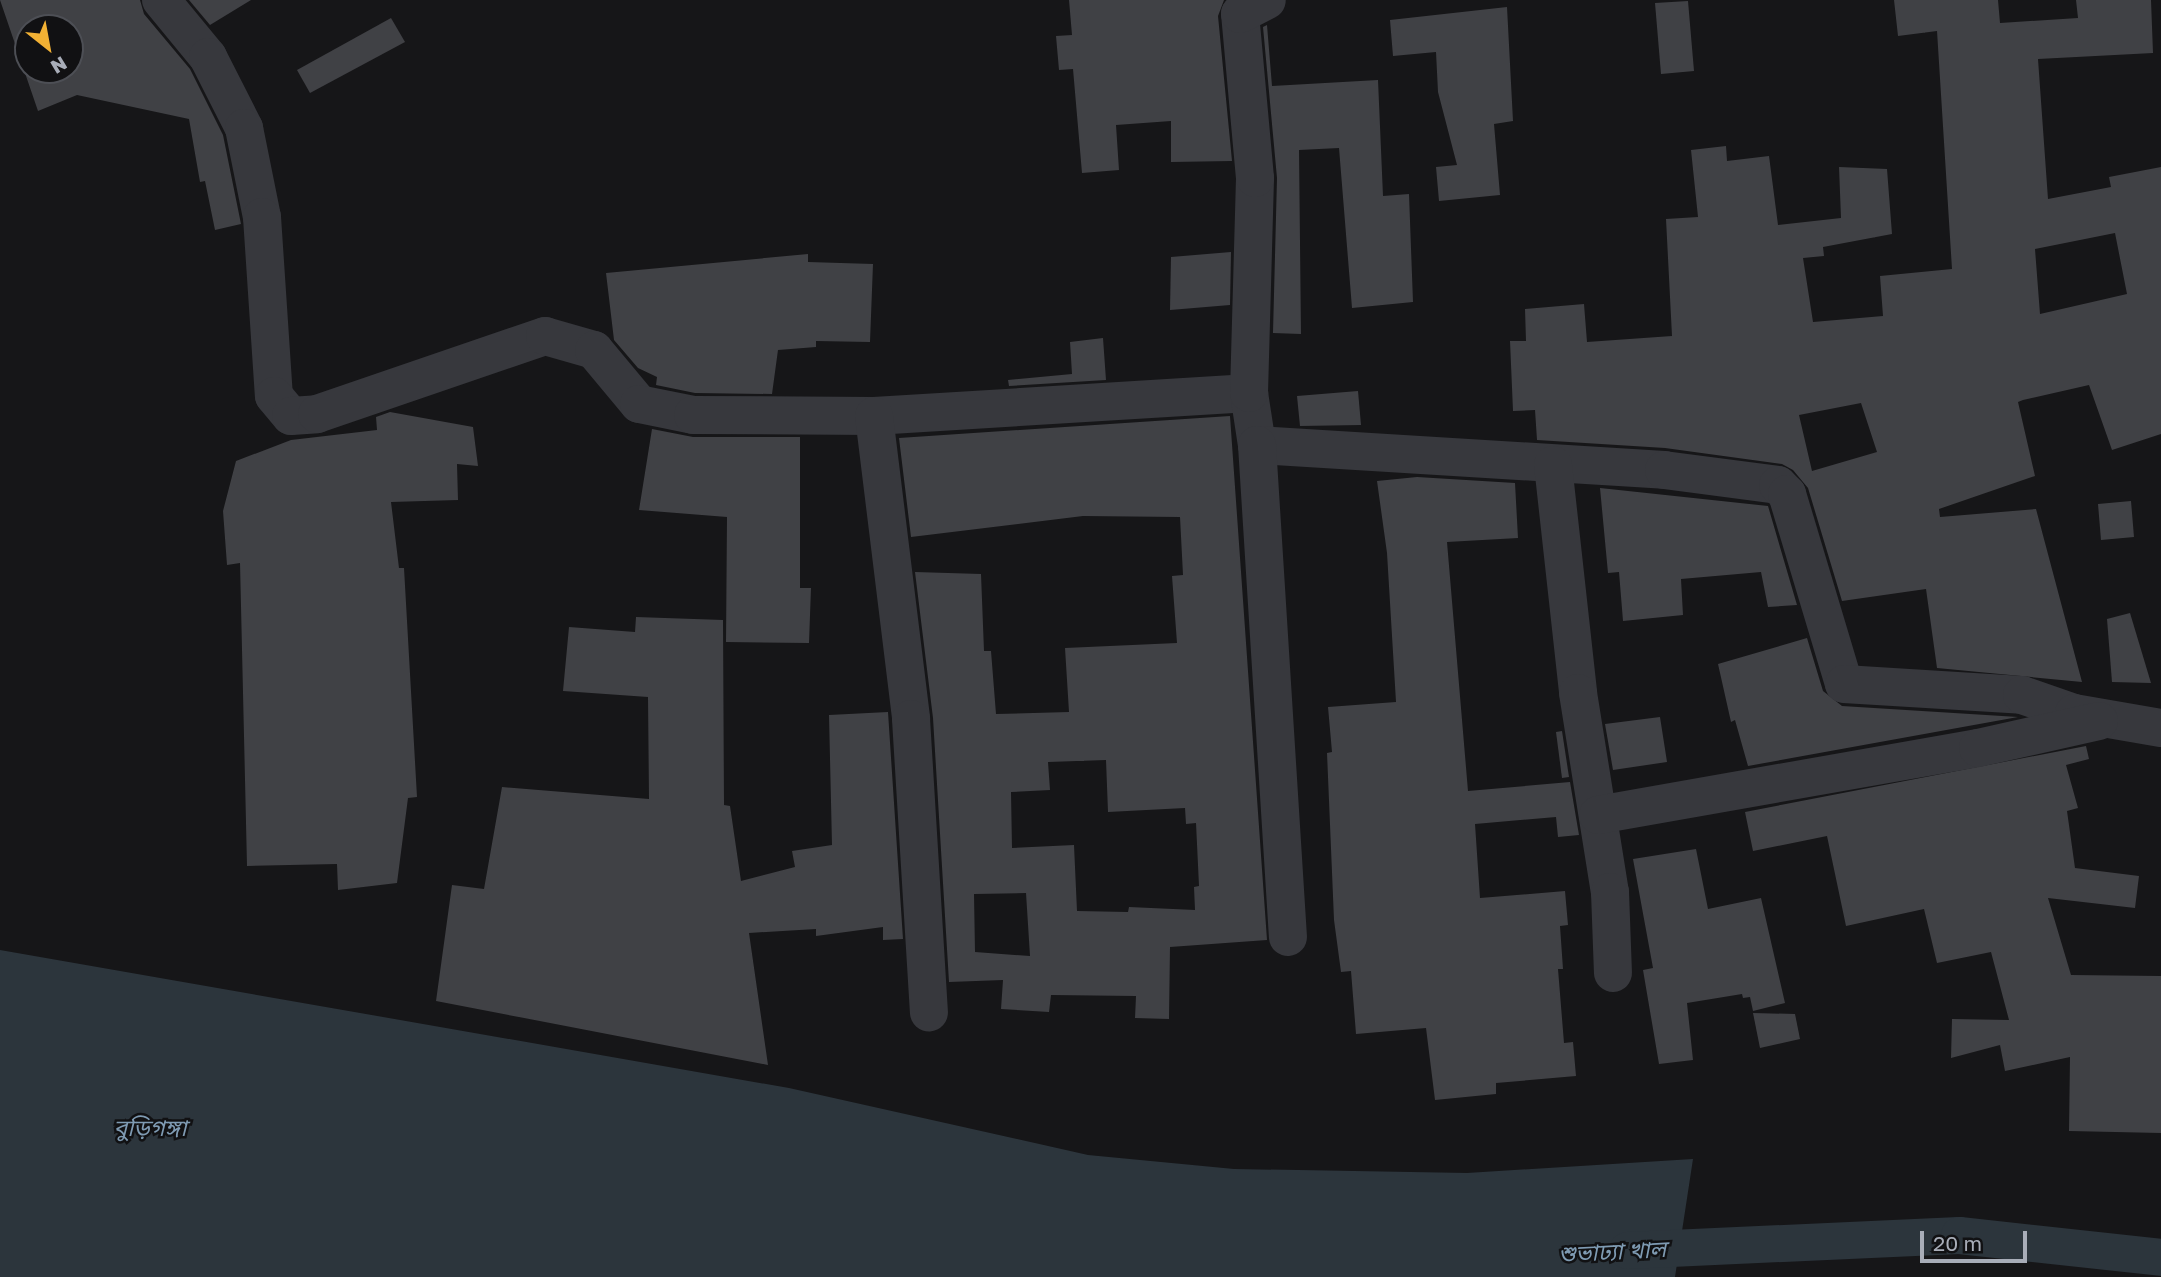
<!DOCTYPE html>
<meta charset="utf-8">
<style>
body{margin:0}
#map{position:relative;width:2161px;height:1277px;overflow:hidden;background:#161618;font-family:"Golos Text","Noto Sans Bengali",sans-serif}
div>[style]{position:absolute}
.water>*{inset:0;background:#2c353c}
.canal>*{height:37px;margin:-18.5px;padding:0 18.5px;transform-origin:18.5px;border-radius:18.5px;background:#2c353c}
.building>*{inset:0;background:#404145}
.street>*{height:38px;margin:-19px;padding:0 19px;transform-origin:19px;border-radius:19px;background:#37383d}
span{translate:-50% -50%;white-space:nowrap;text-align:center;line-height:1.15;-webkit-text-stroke:5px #111113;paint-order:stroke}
.water-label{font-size:23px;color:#7f9bb3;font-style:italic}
.north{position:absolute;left:14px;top:14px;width:70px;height:70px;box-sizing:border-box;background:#111113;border:2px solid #4d4f55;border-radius:50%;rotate:149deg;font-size:19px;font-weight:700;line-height:28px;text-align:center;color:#a8adb8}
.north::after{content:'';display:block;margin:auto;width:24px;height:32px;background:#f2b134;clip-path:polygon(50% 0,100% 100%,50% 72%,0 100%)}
.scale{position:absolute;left:1920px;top:1231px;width:107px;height:32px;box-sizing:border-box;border:4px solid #a8adb8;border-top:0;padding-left:9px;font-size:21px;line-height:24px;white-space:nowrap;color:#a8adb8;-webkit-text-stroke:5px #111113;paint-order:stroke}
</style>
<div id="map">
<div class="water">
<i style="clip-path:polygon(0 950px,789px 1088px,1088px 1155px,1234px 1169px,1467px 1173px,1693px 1159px,1675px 1277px,0 1277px)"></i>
</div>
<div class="canal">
<i style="left:1627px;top:1250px;width:332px;rotate:-2.6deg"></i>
<i style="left:1959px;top:1235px;width:203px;rotate:6.2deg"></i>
</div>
<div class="building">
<i style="clip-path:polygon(evenodd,0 0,140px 0,144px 14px,190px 69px,223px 135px,241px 224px,215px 230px,205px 181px,200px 182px,189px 119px,77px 95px,38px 111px,0 0,28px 28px,70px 28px,70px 70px,28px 70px,28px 28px)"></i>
<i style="clip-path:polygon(189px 0,251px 0,210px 25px)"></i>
<i style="clip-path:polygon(1069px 0,1224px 0,1218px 16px,1232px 161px,1171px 162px,1171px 121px,1116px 125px,1119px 170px,1082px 173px,1073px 69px,1059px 70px,1056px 36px,1072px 35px)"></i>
<i style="clip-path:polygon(evenodd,1894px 0,1998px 0,2000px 23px,2078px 18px,2076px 0,2151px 0,2153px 53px,2038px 59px,2048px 199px,2111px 187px,2109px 177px,2161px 167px,2161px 434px,2112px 450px,2089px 385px,2023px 400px,2018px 402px,2035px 476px,1939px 509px,1940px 517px,2036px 509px,2082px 682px,1937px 668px,1926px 589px,1842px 601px,1808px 488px,1793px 470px,1782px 464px,1665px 448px,1537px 440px,1535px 410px,1513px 411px,1510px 341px,1526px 341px,1525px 309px,1584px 304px,1587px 342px,1672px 336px,1666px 219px,1698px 217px,1691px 150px,1726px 146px,1727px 161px,1769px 156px,1778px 225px,1841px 218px,1839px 167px,1887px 169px,1892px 234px,1823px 247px,1824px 256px,1803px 258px,1813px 322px,1883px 316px,1880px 276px,1952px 269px,1937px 31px,1898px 36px,1894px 0,2115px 233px,2127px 294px,2040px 314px,2035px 249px,2115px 233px,1894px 0,1861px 403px,1877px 452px,1812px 471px,1799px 415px,1861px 403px)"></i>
<i style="clip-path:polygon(1688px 1px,1694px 71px,1661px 74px,1655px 3px)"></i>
<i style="clip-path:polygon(1507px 7px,1513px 121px,1494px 124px,1500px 195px,1439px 201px,1436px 167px,1457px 165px,1438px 92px,1436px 52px,1393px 56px,1390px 20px)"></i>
<i style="clip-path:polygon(391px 18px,405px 42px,310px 93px,297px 70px)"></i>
<i style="clip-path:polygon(1267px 25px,1272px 86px,1378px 80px,1383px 196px,1409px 194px,1413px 302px,1352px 308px,1339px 148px,1299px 150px,1301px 334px,1273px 333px,1277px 178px,1263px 27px)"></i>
<i style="clip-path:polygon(1231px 252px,1230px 305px,1170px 310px,1171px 257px)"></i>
<i style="clip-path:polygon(808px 254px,808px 262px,873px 264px,870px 342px,816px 341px,816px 347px,778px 350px,772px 394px,695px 393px,656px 385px,657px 377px,638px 368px,614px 340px,606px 273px)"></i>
<i style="clip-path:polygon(1103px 338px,1106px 380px,1009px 386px,1008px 380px,1072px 374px,1070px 342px)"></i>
<i style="clip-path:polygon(1358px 391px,1361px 425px,1300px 426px,1297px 396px)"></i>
<i style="clip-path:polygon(390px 412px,473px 427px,478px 466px,457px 464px,458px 500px,391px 502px,399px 568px,404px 568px,417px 797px,408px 798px,397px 883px,338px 890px,337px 864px,247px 866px,240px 563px,227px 565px,223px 511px,236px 461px,291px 440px,377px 430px,376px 417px)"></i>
<i style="clip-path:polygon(evenodd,1230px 416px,1267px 940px,1170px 947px,1169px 1019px,1135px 1018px,1136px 996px,1051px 995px,1049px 1012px,1001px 1009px,1003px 980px,949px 982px,933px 718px,915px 572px,981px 574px,984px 651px,991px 651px,996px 714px,1069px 712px,1065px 648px,1177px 643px,1172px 576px,1183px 575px,1180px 517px,1083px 516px,911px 537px,899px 438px,1230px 416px,1106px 760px,1108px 812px,1185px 808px,1186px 824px,1196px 823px,1199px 886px,1194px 887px,1195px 910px,1129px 907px,1128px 912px,1077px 911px,1074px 845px,1012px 848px,1011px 792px,1050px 790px,1048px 762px,1106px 760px,1230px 416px,1026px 893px,1030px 956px,975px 952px,974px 894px,1026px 893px)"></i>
<i style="clip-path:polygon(652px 429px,693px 437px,800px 437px,800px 588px,811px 588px,809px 643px,726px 642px,727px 517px,639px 510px)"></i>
<i style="clip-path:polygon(1417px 477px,1515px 483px,1518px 538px,1447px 542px,1468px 791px,1570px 782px,1579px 835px,1558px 837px,1556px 817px,1475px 824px,1480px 898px,1565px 891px,1568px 925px,1560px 926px,1563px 969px,1558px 969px,1564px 1043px,1573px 1042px,1576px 1076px,1496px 1083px,1496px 1094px,1435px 1100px,1426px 1028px,1356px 1034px,1351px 971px,1341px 972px,1334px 920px,1327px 753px,1332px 752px,1328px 707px,1396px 702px,1387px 553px,1377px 481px)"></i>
<i style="clip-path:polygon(1600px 488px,1768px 506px,1797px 605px,1768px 607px,1761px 572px,1681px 579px,1683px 615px,1623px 621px,1619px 572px,1608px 573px)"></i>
<i style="clip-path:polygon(2131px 501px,2134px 537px,2101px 540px,2098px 504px)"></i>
<i style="clip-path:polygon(2130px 613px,2151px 683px,2112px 682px,2107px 619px)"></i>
<i style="clip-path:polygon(636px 617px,723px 620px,724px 805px,730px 806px,741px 881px,795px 867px,792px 851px,832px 845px,829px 715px,888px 712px,903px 939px,883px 940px,883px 927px,816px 936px,816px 929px,749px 933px,768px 1065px,436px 1001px,452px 885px,484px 889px,502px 787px,649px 799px,648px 697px,563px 691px,569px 627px,635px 632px)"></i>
<i style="clip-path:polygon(1807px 638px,1823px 691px,1842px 706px,2018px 717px,1748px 766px,1735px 720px,1731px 722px,1718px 664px)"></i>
<i style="clip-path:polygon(1660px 717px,1667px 762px,1613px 770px,1605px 724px)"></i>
<i style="clip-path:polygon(1562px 731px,1569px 777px,1562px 778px,1556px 732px)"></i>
<i style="clip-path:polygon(2086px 746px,2089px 759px,2066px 765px,2078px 808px,2067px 811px,2075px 868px,2139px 876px,2135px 908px,2048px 898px,2071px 975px,2161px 976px,2161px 1133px,2069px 1131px,2070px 1057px,2005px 1071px,2000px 1045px,1951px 1058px,1952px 1019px,2009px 1020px,1991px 952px,1937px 963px,1924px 909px,1846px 926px,1827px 836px,1753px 851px,1745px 812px)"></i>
<i style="clip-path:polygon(1696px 849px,1708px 909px,1761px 898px,1785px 1003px,1753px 1011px,1750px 997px,1743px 998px,1742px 994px,1687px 1003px,1693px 1060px,1659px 1064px,1643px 970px,1653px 968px,1633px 859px)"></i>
<i style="clip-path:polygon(1753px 1013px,1795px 1014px,1800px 1039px,1760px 1048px)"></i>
</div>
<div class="street">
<i style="left:161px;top:0;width:74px;rotate:50.5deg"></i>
<i style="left:208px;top:57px;width:80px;rotate:63.1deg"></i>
<i style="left:244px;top:128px;width:91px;rotate:78.6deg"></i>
<i style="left:262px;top:217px;width:179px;rotate:86.2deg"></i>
<i style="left:274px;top:396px;width:26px;rotate:50deg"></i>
<i style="left:291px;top:416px;width:26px;rotate:-4deg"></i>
<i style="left:317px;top:414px;width:241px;rotate:-18.9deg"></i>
<i style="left:545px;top:336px;width:51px;rotate:15.9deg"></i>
<i style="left:594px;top:350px;width:70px;rotate:50.2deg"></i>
<i style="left:639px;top:404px;width:55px;rotate:11.5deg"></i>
<i style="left:693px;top:415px;width:181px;rotate:0.3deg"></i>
<i style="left:874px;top:416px;width:376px;rotate:-3.5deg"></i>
<i style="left:1249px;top:393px;width:53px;rotate:81.3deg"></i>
<i style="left:1257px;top:445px;width:408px;rotate:3.5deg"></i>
<i style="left:1664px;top:470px;width:115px;rotate:7.5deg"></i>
<i style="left:1778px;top:485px;width:13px;rotate:45deg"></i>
<i style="left:1787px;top:494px;width:198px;rotate:73.3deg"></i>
<i style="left:1844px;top:684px;width:178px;rotate:3.5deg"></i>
<i style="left:2022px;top:695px;width:55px;rotate:19.1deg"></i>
<i style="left:2074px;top:713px;width:88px;rotate:9.8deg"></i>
<i style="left:1249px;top:393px;width:215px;rotate:-88.4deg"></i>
<i style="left:1255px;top:178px;width:165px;rotate:-95.2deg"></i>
<i style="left:1240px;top:14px;width:30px;rotate:-27deg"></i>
<i style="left:874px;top:416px;width:305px;rotate:83deg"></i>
<i style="left:911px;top:719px;width:294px;rotate:86.5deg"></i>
<i style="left:1257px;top:445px;width:493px;rotate:86.4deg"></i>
<i style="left:1553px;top:465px;width:229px;rotate:83.7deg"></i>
<i style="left:1578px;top:693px;width:202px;rotate:80.9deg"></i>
<i style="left:1610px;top:892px;width:81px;rotate:87.9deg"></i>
<i style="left:1598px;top:815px;width:386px;rotate:-10deg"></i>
<i style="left:1978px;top:748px;width:124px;rotate:-12.6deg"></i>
</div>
<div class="water-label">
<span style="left:150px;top:1127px">বুড়িগঙ্গা</span>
<span style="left:1612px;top:1251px;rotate:-3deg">শুভাঢ্যা খাল</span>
</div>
<div class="north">N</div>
<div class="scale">20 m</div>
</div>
